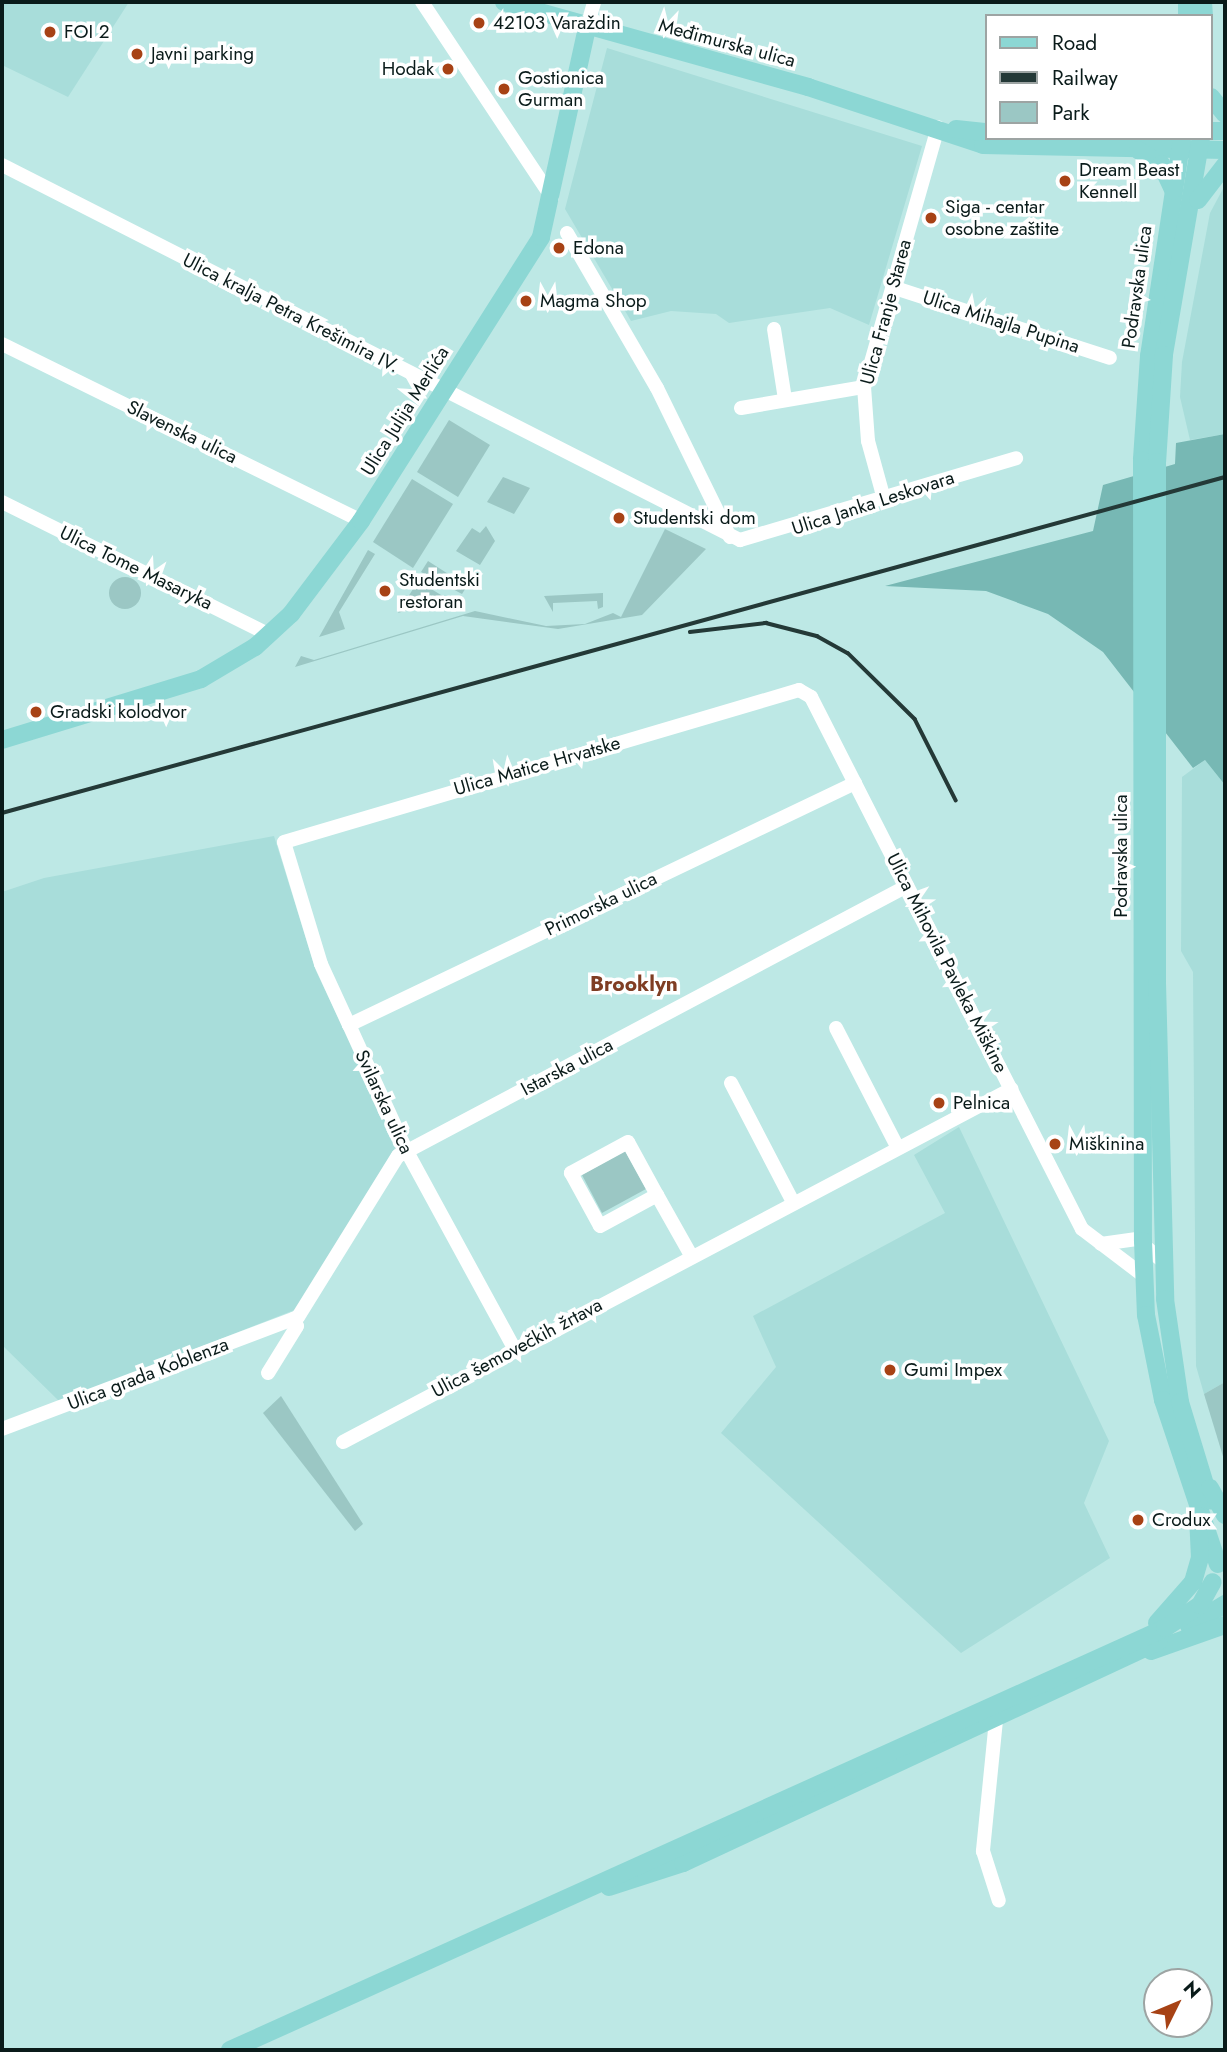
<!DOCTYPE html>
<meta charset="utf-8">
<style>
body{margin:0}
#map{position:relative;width:1227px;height:2052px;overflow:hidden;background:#bde8e5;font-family:Jost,sans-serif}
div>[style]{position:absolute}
.built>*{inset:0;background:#a8ddda}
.green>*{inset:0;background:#9bc7c4}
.round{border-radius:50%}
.forest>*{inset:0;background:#77b8b4}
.minor>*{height:14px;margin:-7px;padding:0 7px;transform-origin:7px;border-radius:7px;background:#fff}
.major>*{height:18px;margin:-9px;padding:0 9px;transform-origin:9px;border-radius:9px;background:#8cd7d4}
.rail>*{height:3.5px;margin:-1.75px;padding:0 1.75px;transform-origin:1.75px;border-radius:1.75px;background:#243937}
.dots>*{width:19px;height:19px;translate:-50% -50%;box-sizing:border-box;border:4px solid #fff;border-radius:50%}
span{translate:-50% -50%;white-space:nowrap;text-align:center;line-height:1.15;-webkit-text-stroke:7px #fff;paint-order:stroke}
.poi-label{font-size:19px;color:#0a1b1a}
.left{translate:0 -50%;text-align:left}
.right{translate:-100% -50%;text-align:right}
.street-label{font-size:19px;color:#0a1b1a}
.neighbourhood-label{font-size:21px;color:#7f3d23;font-weight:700}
.frame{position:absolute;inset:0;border:4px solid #0a1b1a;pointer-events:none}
.legend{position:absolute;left:985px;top:14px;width:228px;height:126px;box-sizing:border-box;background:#fff;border:2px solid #9da4a3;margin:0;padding:9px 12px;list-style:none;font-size:21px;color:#0a1b1a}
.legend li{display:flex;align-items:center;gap:14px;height:35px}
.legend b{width:35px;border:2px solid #9da4a3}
.north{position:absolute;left:1143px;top:1968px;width:70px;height:70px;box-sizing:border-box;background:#fff;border:2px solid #9da4a3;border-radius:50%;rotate:47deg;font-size:19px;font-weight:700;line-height:28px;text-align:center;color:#0a1b1a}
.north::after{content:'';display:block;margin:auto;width:24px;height:32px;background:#a74215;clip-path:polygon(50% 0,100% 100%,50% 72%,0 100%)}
</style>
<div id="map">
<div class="built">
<i style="clip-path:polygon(2px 2px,129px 2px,68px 97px,2px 65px)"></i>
<i style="clip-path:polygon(607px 48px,922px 146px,869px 325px,830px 308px,729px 323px,716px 314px,671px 311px,631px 321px,565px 209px)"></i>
<i style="clip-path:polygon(1225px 185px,1225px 434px,1190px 440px,1180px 397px,1182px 362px,1210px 213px)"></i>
<i style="clip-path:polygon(1205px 760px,1225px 785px,1225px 1382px,1204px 1394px,1196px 1366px,1193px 972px,1181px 951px,1182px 777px)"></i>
<i style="clip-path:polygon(274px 836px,316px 971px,398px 1143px,297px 1309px,60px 1402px,2px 1345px,2px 892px,44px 878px)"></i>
<i style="clip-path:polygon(959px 1127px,1109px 1441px,1084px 1503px,1110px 1558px,961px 1653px,721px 1433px,776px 1367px,753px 1316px,945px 1213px,914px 1155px)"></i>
</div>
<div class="green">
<i style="clip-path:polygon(449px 420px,490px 445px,458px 497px,417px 472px)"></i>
<i style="clip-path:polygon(503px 477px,530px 488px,514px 514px,487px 502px)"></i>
<i style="clip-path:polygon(412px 479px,453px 504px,413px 568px,373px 542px)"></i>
<i style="clip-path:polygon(486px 526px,495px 541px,480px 565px,456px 551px,472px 528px,480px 533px)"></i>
<i style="clip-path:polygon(665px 529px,706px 549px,642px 615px,558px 629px,463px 616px,295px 667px,301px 656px,314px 660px,475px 611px,546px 626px,585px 624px,613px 613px,621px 617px)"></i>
<i style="clip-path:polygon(368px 550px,375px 554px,339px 612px,345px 629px,319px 637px)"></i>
<i style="clip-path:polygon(428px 561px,467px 586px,462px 594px,421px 572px)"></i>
<i class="round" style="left:109px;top:577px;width:32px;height:32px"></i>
<i style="clip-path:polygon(418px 581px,446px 598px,398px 613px)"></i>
<i style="clip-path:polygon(603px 593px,603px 607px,598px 609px,597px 601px,553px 603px,553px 612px,544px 596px)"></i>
<i style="clip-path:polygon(625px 1151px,646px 1189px,602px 1213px,582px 1175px)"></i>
<i style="clip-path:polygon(1225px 1382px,1225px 1463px,1204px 1394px)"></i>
<i style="clip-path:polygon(281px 1396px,363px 1524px,355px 1531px,263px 1413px)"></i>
</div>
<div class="forest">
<i style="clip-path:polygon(1225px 434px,1225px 785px,1205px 760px,1193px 768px,1103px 652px,1048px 614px,986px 591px,885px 586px,1093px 531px,1103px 485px,1175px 464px,1176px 443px)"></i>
</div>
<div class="minor">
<i style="left:422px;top:2px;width:235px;rotate:56.4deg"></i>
<i style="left:587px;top:27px;width:26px;rotate:-74deg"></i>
<i style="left:2px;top:165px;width:828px;rotate:26.94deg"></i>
<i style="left:740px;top:540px;width:288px;rotate:-16.5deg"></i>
<i style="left:567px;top:233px;width:179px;rotate:59.9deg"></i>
<i style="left:657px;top:388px;width:166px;rotate:63.9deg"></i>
<i style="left:892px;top:287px;width:229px;rotate:18deg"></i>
<i style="left:774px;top:329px;width:71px;rotate:81.1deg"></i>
<i style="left:2px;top:344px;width:400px;rotate:26.2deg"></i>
<i style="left:741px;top:408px;width:125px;rotate:-9.7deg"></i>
<i style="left:884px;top:499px;width:60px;rotate:-105.4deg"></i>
<i style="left:868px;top:441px;width:54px;rotate:-94.2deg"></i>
<i style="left:864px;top:387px;width:270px;rotate:-74.1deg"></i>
<i style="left:2px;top:502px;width:299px;rotate:26.4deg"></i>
<i style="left:349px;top:1025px;width:561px;rotate:-25.56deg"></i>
<i style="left:836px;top:1028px;width:133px;rotate:62.7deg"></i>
<i style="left:731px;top:1083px;width:134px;rotate:62.5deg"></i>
<i style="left:657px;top:1195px;width:60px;rotate:-118.7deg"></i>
<i style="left:628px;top:1142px;width:65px;rotate:151.5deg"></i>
<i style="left:571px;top:1173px;width:60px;rotate:61.3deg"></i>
<i style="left:600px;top:1226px;width:65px;rotate:-28.5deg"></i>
<i style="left:657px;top:1195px;width:71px;rotate:60.6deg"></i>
<i style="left:1101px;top:1244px;width:36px;rotate:-8deg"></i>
<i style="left:1137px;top:1239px;width:35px;rotate:41deg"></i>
<i style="left:514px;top:1348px;width:223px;rotate:-118.6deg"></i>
<i style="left:407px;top:1152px;width:140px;rotate:-114.5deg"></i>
<i style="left:349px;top:1025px;width:67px;rotate:-114.7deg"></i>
<i style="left:321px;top:964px;width:127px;rotate:-106.9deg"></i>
<i style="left:284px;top:842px;width:537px;rotate:-16.44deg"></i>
<i style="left:799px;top:690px;width:14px;rotate:30deg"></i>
<i style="left:811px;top:697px;width:597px;rotate:63.01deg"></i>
<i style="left:1082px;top:1229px;width:78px;rotate:37.2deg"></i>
<i style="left:268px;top:1373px;width:55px;rotate:-58.3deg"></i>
<i style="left:297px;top:1326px;width:8px;rotate:-113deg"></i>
<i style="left:2px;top:1429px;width:316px;rotate:-20.7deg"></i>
<i style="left:298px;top:1317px;width:190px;rotate:-58.2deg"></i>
<i style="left:398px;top:1156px;width:576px;rotate:-27.94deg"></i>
<i style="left:343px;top:1442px;width:756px;rotate:-27.85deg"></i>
<i style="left:996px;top:1720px;width:132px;rotate:95.7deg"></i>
<i style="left:983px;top:1851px;width:52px;rotate:72.3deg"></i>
</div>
<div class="major">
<i style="left:504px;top:2px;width:316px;rotate:15.6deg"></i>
<i style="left:808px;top:87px;width:184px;rotate:18.3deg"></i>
<i style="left:983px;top:145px;width:242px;rotate:1.2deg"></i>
<i style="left:1203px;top:2px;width:14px;rotate:86deg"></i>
<i style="left:1187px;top:16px;width:14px;rotate:-90deg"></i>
<i style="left:1211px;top:97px;width:22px;rotate:51deg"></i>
<i style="left:956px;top:129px;width:31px;rotate:6deg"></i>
<i style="left:1211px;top:131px;width:14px"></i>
<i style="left:1182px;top:138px;width:220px;rotate:98.6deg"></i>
<i style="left:1149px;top:356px;width:104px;rotate:93.9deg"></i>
<i style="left:1142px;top:460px;width:781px;rotate:89.93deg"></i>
<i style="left:1143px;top:1241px;width:74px;rotate:87.7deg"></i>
<i style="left:1146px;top:1315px;width:87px;rotate:78.7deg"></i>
<i style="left:1163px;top:1400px;width:173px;rotate:71.5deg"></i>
<i style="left:1201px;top:138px;width:220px;rotate:99.7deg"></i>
<i style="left:1164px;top:355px;width:107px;rotate:93.7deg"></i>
<i style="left:1157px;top:462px;width:521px;rotate:90deg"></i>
<i style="left:1157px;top:983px;width:316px;rotate:88.5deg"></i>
<i style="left:1165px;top:1299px;width:104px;rotate:81.7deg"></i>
<i style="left:1180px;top:1402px;width:103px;rotate:73.1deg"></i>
<i style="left:1138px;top:150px;width:27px;rotate:31deg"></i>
<i style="left:1161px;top:164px;width:29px;rotate:65deg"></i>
<i style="left:1198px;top:200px;width:44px;rotate:-52.4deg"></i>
<i style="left:2px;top:740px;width:208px;rotate:-17deg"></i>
<i style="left:201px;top:679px;width:63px;rotate:-30.7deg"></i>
<i style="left:255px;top:647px;width:49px;rotate:-42.5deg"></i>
<i style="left:291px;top:614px;width:116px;rotate:-53deg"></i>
<i style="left:361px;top:521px;width:336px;rotate:-57.6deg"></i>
<i style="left:541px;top:237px;width:215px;rotate:-77.6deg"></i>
<i style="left:1210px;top:1488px;width:31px;rotate:61deg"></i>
<i style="left:1157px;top:1623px;width:55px;rotate:-48.7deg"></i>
<i style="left:1193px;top:1582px;width:25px;rotate:-74deg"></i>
<i style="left:1200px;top:1558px;width:42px;rotate:-92.7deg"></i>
<i style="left:1189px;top:1626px;width:42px;rotate:-31.4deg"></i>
<i style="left:1151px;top:1651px;width:78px;rotate:-19.4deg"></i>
<i style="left:609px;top:1887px;width:78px;rotate:-18deg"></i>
<i style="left:683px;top:1863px;width:524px;rotate:-24.95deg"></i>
<i style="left:230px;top:2050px;width:1026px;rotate:-24.29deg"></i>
<i style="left:1165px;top:1628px;width:42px;rotate:-33.3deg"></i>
<i style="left:1200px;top:1605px;width:26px;rotate:-61deg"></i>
</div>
<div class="rail">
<i style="left:690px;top:632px;width:77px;rotate:-6.8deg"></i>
<i style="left:766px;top:623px;width:53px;rotate:14.3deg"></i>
<i style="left:817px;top:636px;width:35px;rotate:29deg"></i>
<i style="left:848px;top:653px;width:94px;rotate:44.6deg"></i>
<i style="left:915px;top:719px;width:91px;rotate:63.2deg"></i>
<i style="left:2px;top:813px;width:1268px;rotate:-15.36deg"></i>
</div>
<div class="dots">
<i style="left:479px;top:23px;background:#a74215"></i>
<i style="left:50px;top:32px;background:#a74215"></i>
<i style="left:137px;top:54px;background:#a74215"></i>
<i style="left:448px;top:69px;background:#a74215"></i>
<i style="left:504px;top:89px;background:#a74215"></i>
<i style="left:1065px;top:181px;background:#a74215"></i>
<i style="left:931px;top:218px;background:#a74215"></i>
<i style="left:559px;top:248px;background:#a74215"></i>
<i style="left:526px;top:301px;background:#a74215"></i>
<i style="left:619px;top:518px;background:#a74215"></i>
<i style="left:385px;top:591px;background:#a74215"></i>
<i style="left:36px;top:712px;background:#a74215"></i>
<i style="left:939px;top:1103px;background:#a74215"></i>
<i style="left:1055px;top:1144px;background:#a74215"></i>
<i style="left:890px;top:1370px;background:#a74215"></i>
<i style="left:1138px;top:1520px;background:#a74215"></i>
</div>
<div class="poi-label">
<span class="left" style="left:493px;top:23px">42103 Varaždin</span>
<span class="left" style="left:64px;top:32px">FOI 2</span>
<span class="left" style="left:151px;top:54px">Javni parking</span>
<span class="right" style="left:434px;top:69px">Hodak</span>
<span class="left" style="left:518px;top:89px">Gostionica<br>Gurman</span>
<span class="left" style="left:1079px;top:181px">Dream Beast<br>Kennell</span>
<span class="left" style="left:945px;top:218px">Siga - centar<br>osobne zaštite</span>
<span class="left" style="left:573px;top:248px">Edona</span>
<span class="left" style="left:540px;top:301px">Magma Shop</span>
<span class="left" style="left:633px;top:518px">Studentski dom</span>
<span class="left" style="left:399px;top:591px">Studentski<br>restoran</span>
<span class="left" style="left:50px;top:712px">Gradski kolodvor</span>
<span class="left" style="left:953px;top:1103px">Pelnica</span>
<span class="left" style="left:1069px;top:1144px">Miškinina</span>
<span class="left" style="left:904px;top:1370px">Gumi Impex</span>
<span class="left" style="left:1152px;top:1520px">Crodux</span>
</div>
<div class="street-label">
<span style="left:727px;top:43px;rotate:15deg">Međimurska ulica</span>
<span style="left:1137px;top:287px;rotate:-82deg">Podravska ulica</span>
<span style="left:886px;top:312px;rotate:-75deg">Ulica Franje Starea</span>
<span style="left:291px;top:313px;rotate:27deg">Ulica kralja Petra Krešimira IV.</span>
<span style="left:1001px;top:322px;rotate:18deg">Ulica Mihajla Pupina</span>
<span style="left:405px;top:411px;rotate:-58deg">Ulica Julija Merlića</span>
<span style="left:182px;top:432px;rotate:26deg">Slavenska ulica</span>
<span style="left:873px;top:503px;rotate:-18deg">Ulica Janka Leskovara</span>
<span style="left:136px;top:568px;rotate:26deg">Ulica Tome Masaryka</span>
<span style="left:537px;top:766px;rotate:-16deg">Ulica Matice Hrvatske</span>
<span style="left:1121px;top:856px;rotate:-90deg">Podravska ulica</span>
<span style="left:601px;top:904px;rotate:-26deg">Primorska ulica</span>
<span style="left:947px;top:963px;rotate:63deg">Ulica Mihovila Pavleka Miškine</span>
<span style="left:567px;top:1067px;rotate:-28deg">Istarska ulica</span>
<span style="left:384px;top:1102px;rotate:65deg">Svilarska ulica</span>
<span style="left:517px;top:1348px;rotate:-28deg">Ulica šemovečkih žrtava</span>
<span style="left:148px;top:1374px;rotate:-21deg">Ulica grada Koblenza</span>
</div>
<div class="neighbourhood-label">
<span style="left:634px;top:984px">Brooklyn</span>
</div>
<div class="frame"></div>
<ul class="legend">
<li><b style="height:9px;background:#8cd7d4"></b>Road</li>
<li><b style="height:9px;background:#243937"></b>Railway</li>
<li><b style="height:19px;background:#9bc7c4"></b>Park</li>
</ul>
<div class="north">N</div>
</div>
